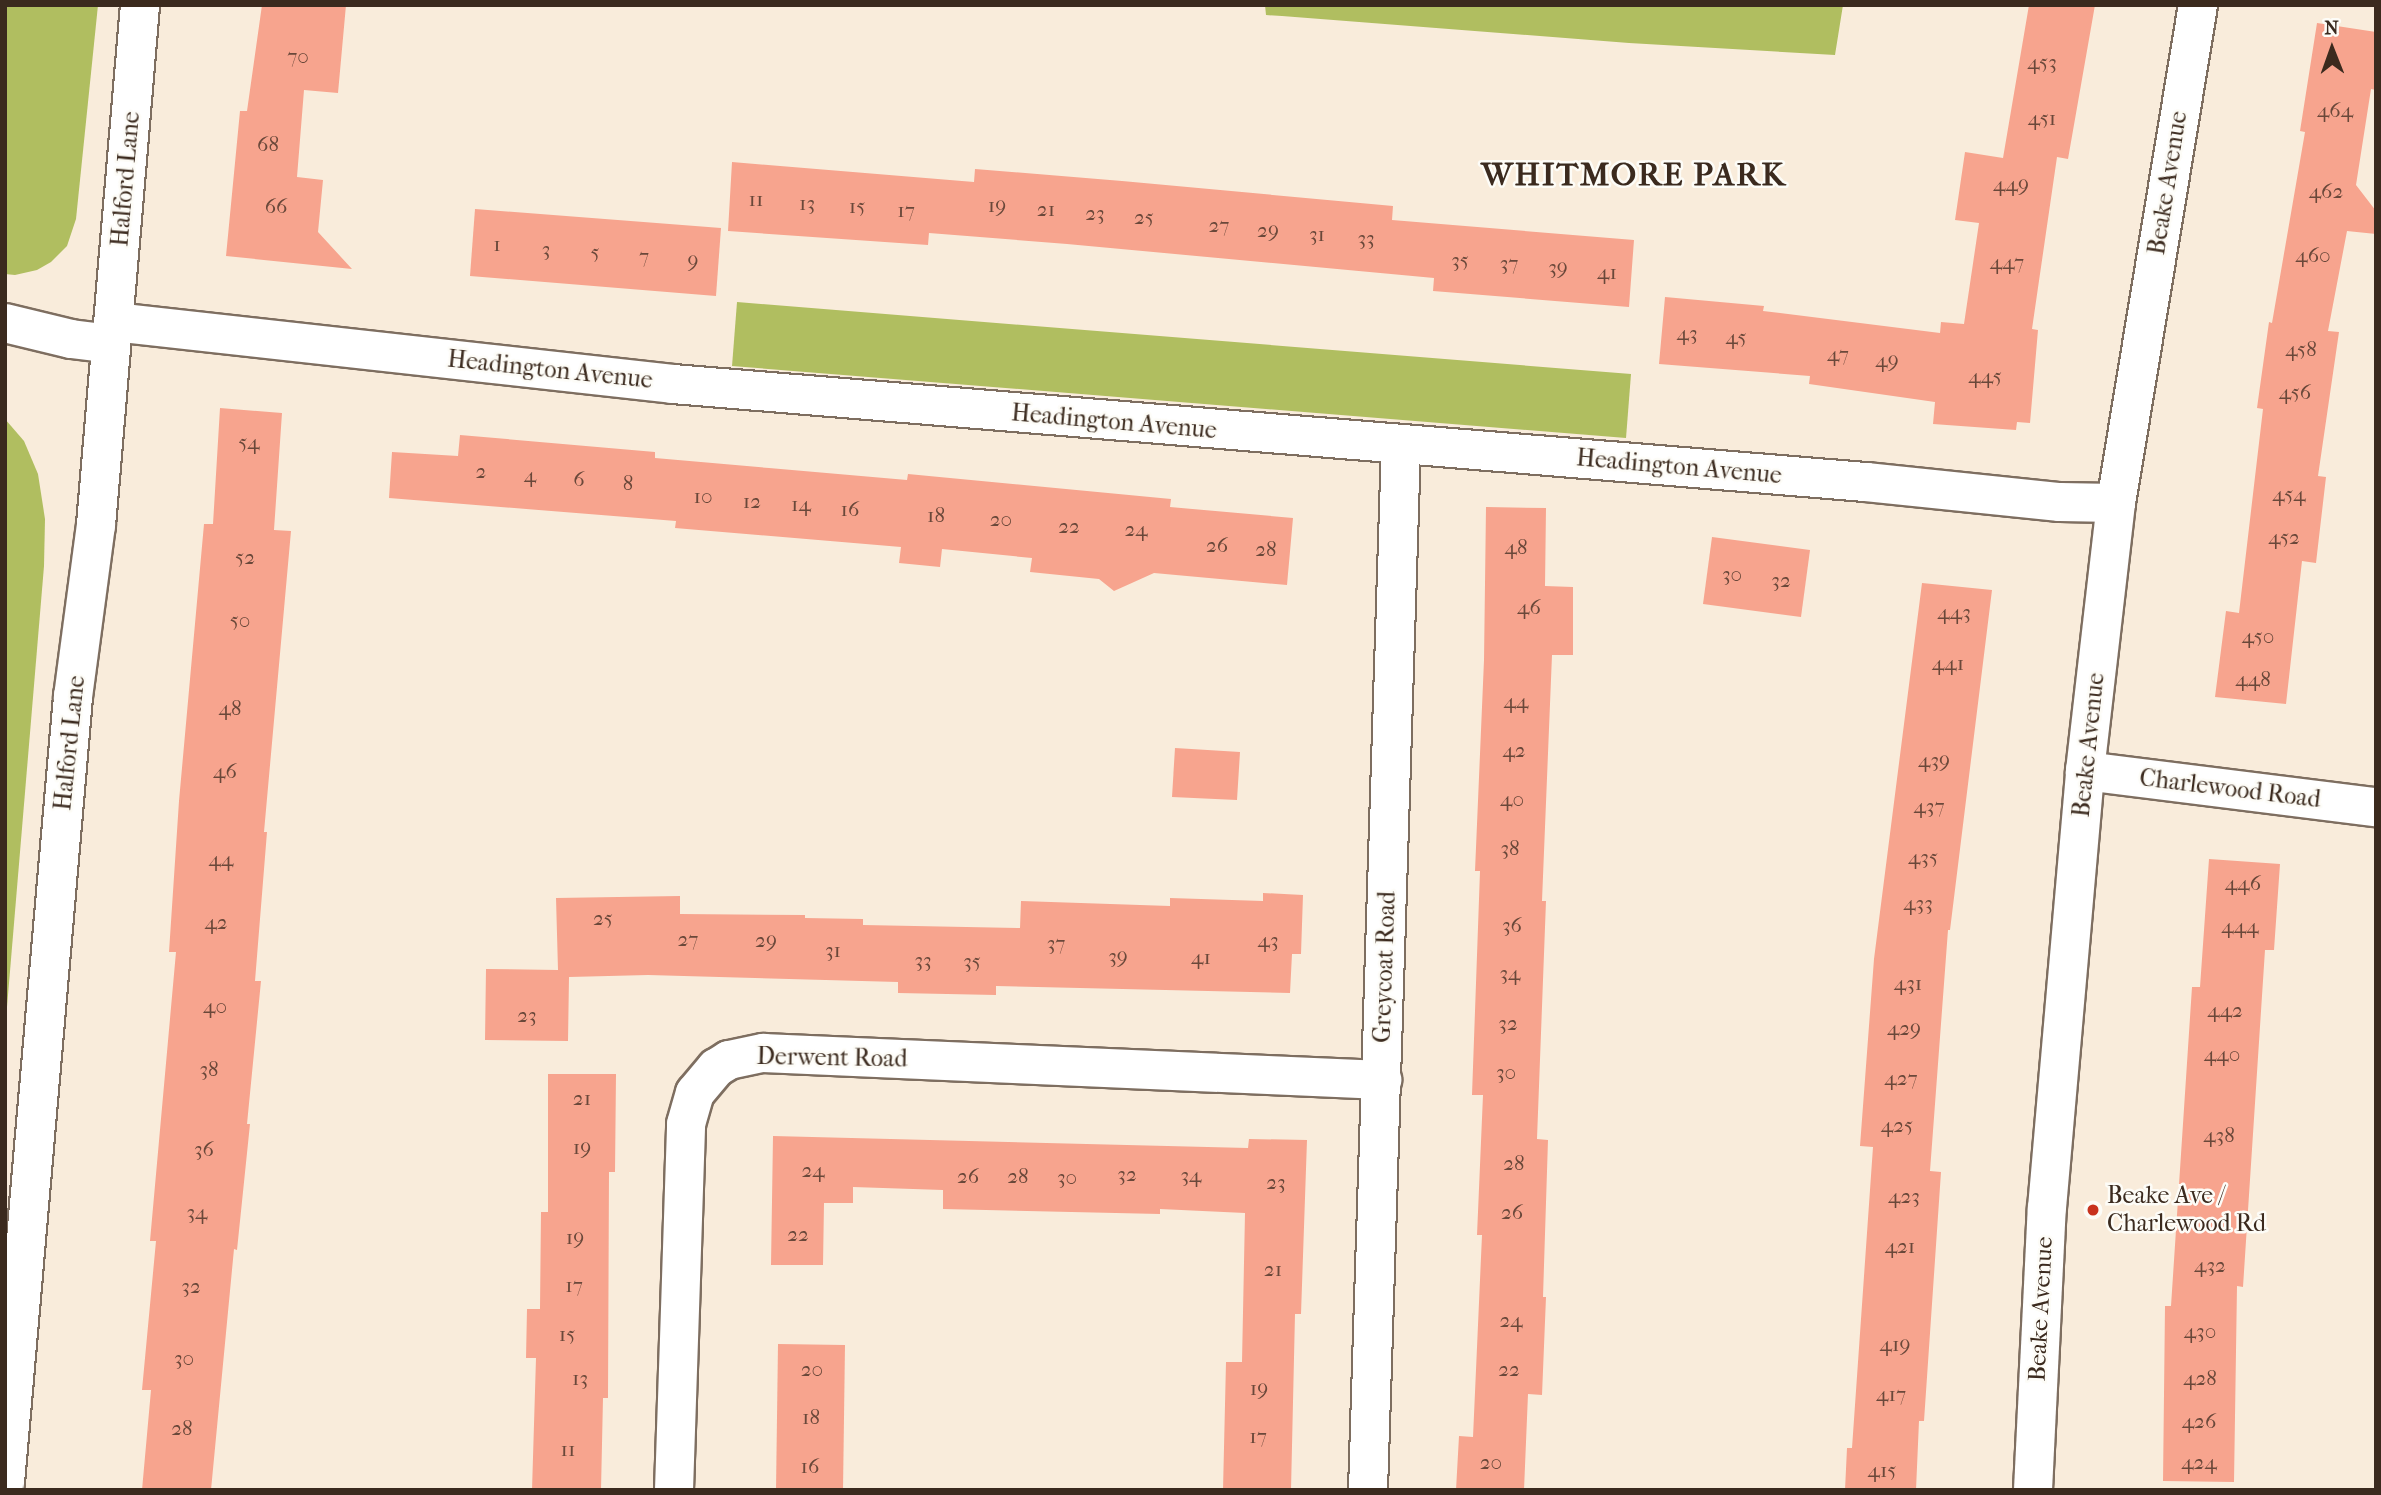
<!DOCTYPE html>
<style>
body{margin:0}
#map{position:relative;width:2381px;height:1495px;overflow:hidden;background:#f9ecdb;font-family:"IM FELL French Canon",serif}
div>[style]{position:absolute}
.green>*{inset:0;background:#b0be60}
.building>*{inset:0;background:#f7a48e}
.roads{filter:drop-shadow(2px 0 #7e6e60) drop-shadow(-2px 0 #7e6e60) drop-shadow(0 2px #7e6e60) drop-shadow(0 -2px #7e6e60)}
.minor>*{height:38px;margin:-19px;padding:0 19px;transform-origin:19px;border-radius:19px;background:#fff}
.dots>*{width:19px;height:19px;translate:-50% -50%;box-sizing:border-box;border:4px solid #fdfcf7;border-radius:50%}
span{translate:-50% -50%;white-space:nowrap;text-align:center;line-height:1.15;-webkit-text-stroke:5px #fdfcf7;paint-order:stroke}
.number-label{font-size:21px;color:#6a483a}
.number-label span{-webkit-text-stroke-width:0}
.street-label{font-size:24px;color:#3b2a1e}
.poi-label{font-size:24px;color:#3b2a1e}
.left{translate:0 -50%;text-align:left}
.district-label{font-size:32px;color:#3b2a1e;font-weight:700;letter-spacing:2px}
.frame{position:absolute;inset:0;border:7px solid #3b2a1e;pointer-events:none}
.north{position:absolute;left:2297px;top:14px;width:70px;height:70px;-webkit-text-stroke:5px #fdfcf7;paint-order:stroke;rotate:359deg;font-size:19px;font-weight:700;line-height:28px;text-align:center;color:#3b2a1e}
.north::after{content:'';display:block;margin:auto;width:24px;height:32px;background:#3b2a1e;clip-path:polygon(50% 0,100% 100%,50% 72%,0 100%)}
</style>
<div id="map">
<div class="green">
<i style="clip-path:polygon(5px 5px,98px 5px,76px 219px,67px 246px,51px 262px,37px 270px,15px 275px,5px 274px)"></i>
<i style="clip-path:polygon(1265px 5px,1843px 5px,1835px 55px,1629px 43px,1282px 16px,1266px 15px)"></i>
<i style="clip-path:polygon(737px 302px,1631px 374px,1626px 438px,732px 366px)"></i>
<i style="clip-path:polygon(5px 419px,24px 441px,38px 474px,45px 519px,44px 566px,6px 1019px)"></i>
</div>
<div class="building">
<i style="clip-path:polygon(262px 5px,346px 5px,338px 93px,304px 90px,297px 177px,323px 180px,318px 232px,352px 269px,226px 256px,240px 111px,247px 111px)"></i>
<i style="clip-path:polygon(2029px 5px,2095px 5px,2068px 159px,2057px 157px,2032px 329px,2038px 330px,2030px 423px,2017px 422px,2016px 430px,1933px 424px,1935px 402px,1809px 384px,1810px 376px,1659px 364px,1665px 297px,1764px 306px,1763px 311px,1940px 333px,1941px 322px,1964px 324px,1979px 223px,1955px 220px,1965px 152px,2003px 158px)"></i>
<i style="clip-path:polygon(2317px 23px,2376px 32px,2376px 90px,2371px 89px,2356px 185px,2376px 211px,2376px 234px,2347px 231px,2328px 331px,2339px 332px,2318px 476px,2326px 477px,2316px 563px,2302px 561px,2286px 704px,2215px 697px,2226px 611px,2239px 613px,2263px 409px,2257px 408px,2269px 322px,2272px 323px,2305px 132px,2300px 131px)"></i>
<i style="clip-path:polygon(732px 162px,974px 182px,975px 169px,1122px 181px,1393px 206px,1392px 220px,1634px 240px,1629px 307px,1433px 291px,1434px 278px,1067px 244px,929px 233px,928px 245px,728px 231px)"></i>
<i style="clip-path:polygon(475px 209px,721px 228px,716px 296px,470px 276px)"></i>
<i style="clip-path:polygon(220px 408px,282px 413px,274px 530px,291px 531px,264px 832px,267px 832px,255px 981px,261px 981px,247px 1124px,250px 1124px,237px 1250px,234px 1249px,211px 1490px,142px 1490px,151px 1390px,142px 1390px,156px 1241px,150px 1241px,176px 952px,169px 952px,179px 801px,204px 524px,213px 524px)"></i>
<i style="clip-path:polygon(460px 435px,655px 452px,655px 458px,769px 468px,907px 480px,908px 474px,1171px 499px,1170px 507px,1293px 518px,1287px 585px,1154px 573px,1114px 591px,1099px 579px,1030px 572px,1032px 558px,942px 549px,940px 567px,899px 563px,901px 547px,675px 528px,676px 521px,389px 498px,392px 452px,458px 456px)"></i>
<i style="clip-path:polygon(1486px 507px,1546px 508px,1545px 586px,1573px 587px,1573px 655px,1552px 655px,1542px 901px,1546px 901px,1537px 1139px,1548px 1140px,1543px 1297px,1546px 1297px,1542px 1395px,1528px 1394px,1524px 1490px,1456px 1490px,1459px 1436px,1473px 1437px,1482px 1235px,1477px 1235px,1483px 1095px,1472px 1095px,1480px 871px,1475px 871px,1484px 660px)"></i>
<i style="clip-path:polygon(1712px 537px,1810px 550px,1801px 617px,1703px 604px)"></i>
<i style="clip-path:polygon(1922px 583px,1992px 590px,1950px 930px,1948px 930px,1930px 1171px,1941px 1172px,1924px 1421px,1919px 1421px,1916px 1490px,1845px 1490px,1847px 1448px,1852px 1448px,1873px 1147px,1860px 1146px,1874px 959px)"></i>
<i style="clip-path:polygon(1175px 748px,1240px 752px,1237px 800px,1172px 797px)"></i>
<i style="clip-path:polygon(2209px 859px,2280px 864px,2274px 950px,2265px 950px,2243px 1287px,2237px 1286px,2234px 1482px,2163px 1481px,2165px 1306px,2171px 1306px,2192px 987px,2200px 987px)"></i>
<i style="clip-path:polygon(1263px 893px,1303px 895px,1301px 954px,1292px 954px,1290px 993px,996px 986px,996px 995px,898px 993px,898px 982px,648px 975px,569px 977px,568px 1041px,485px 1040px,486px 969px,558px 970px,556px 898px,680px 896px,680px 914px,805px 915px,805px 918px,863px 919px,863px 925px,1020px 928px,1021px 901px,1170px 906px,1170px 898px,1263px 901px)"></i>
<i style="clip-path:polygon(548px 1074px,616px 1074px,615px 1172px,609px 1172px,608px 1398px,603px 1398px,601px 1490px,532px 1490px,536px 1358px,526px 1358px,527px 1309px,540px 1309px,541px 1212px,548px 1212px)"></i>
<i style="clip-path:polygon(773px 1136px,1248px 1148px,1249px 1139px,1307px 1140px,1301px 1314px,1295px 1314px,1291px 1490px,1223px 1490px,1226px 1362px,1242px 1362px,1245px 1213px,1160px 1209px,1160px 1214px,943px 1209px,943px 1190px,853px 1187px,853px 1203px,824px 1203px,823px 1265px,771px 1265px)"></i>
<i style="clip-path:polygon(778px 1344px,845px 1345px,843px 1490px,776px 1490px)"></i>
</div>
<div class="roads">
<div class="minor">
<i style="left:114px;top:322px;width:562px;rotate:6.33deg"></i>
<i style="left:673px;top:384px;width:1197px;rotate:4.7deg"></i>
<i style="left:1866px;top:482px;width:195px;rotate:5.9deg"></i>
<i style="left:2060px;top:502px;width:56px;rotate:1deg"></i>
<i style="left:5px;top:323px;width:68px;rotate:13.6deg"></i>
<i style="left:71px;top:339px;width:39px;rotate:7deg"></i>
<i style="left:2085px;top:771px;width:293px;rotate:7.1deg"></i>
<i style="left:5px;top:1482px;width:788px;rotate:-85.05deg"></i>
<i style="left:73px;top:697px;width:174px;rotate:-82.4deg"></i>
<i style="left:96px;top:525px;width:522px;rotate:-85.16deg"></i>
<i style="left:674px;top:1490px;width:366px;rotate:-88.1deg"></i>
<i style="left:686px;top:1124px;width:32px;rotate:-74deg"></i>
<i style="left:695px;top:1093px;width:33px;rotate:-50deg"></i>
<i style="left:716px;top:1068px;width:15px;rotate:-32deg"></i>
<i style="left:729px;top:1060px;width:35px;rotate:-12deg"></i>
<i style="left:763px;top:1053px;width:620px;rotate:2.5deg"></i>
<i style="left:1368px;top:1490px;width:1046px;rotate:-88.19deg"></i>
<i style="left:2033px;top:1490px;width:282px;rotate:-87.2deg"></i>
<i style="left:2047px;top:1208px;width:439px;rotate:-85deg"></i>
<i style="left:2085px;top:771px;width:270px;rotate:-83.4deg"></i>
<i style="left:2116px;top:503px;width:505px;rotate:-80.65deg"></i>
</div>
</div>
<div class="dots">
<i style="left:2093px;top:1210px;background:#c8321e"></i>
</div>
<div class="number-label">
<span style="left:298px;top:56px">70</span>
<span style="left:2042px;top:62px">453</span>
<span style="left:2335px;top:110px">464</span>
<span style="left:2042px;top:118px">451</span>
<span style="left:268px;top:144px">68</span>
<span style="left:2011px;top:184px">449</span>
<span style="left:2326px;top:191px">462</span>
<span style="left:756px;top:199px">11</span>
<span style="left:807px;top:203px">13</span>
<span style="left:997px;top:205px">19</span>
<span style="left:276px;top:206px">66</span>
<span style="left:857px;top:206px">15</span>
<span style="left:1046px;top:209px">21</span>
<span style="left:906px;top:210px">17</span>
<span style="left:1095px;top:213px">23</span>
<span style="left:1144px;top:217px">25</span>
<span style="left:1219px;top:225px">27</span>
<span style="left:1268px;top:230px">29</span>
<span style="left:1317px;top:234px">31</span>
<span style="left:1366px;top:238px">33</span>
<span style="left:497px;top:244px">1</span>
<span style="left:546px;top:249px">3</span>
<span style="left:595px;top:252px">5</span>
<span style="left:2313px;top:255px">460</span>
<span style="left:644px;top:256px">7</span>
<span style="left:693px;top:260px">9</span>
<span style="left:1460px;top:260px">35</span>
<span style="left:2007px;top:262px">447</span>
<span style="left:1509px;top:263px">37</span>
<span style="left:1558px;top:267px">39</span>
<span style="left:1607px;top:272px">41</span>
<span style="left:1687px;top:333px">43</span>
<span style="left:1736px;top:337px">45</span>
<span style="left:2301px;top:349px">458</span>
<span style="left:1838px;top:354px">47</span>
<span style="left:1887px;top:360px">49</span>
<span style="left:1985px;top:376px">445</span>
<span style="left:2295px;top:392px">456</span>
<span style="left:249px;top:442px">54</span>
<span style="left:481px;top:471px">2</span>
<span style="left:530px;top:475px">4</span>
<span style="left:579px;top:479px">6</span>
<span style="left:628px;top:483px">8</span>
<span style="left:2289px;top:494px">454</span>
<span style="left:703px;top:496px">10</span>
<span style="left:752px;top:501px">12</span>
<span style="left:801px;top:504px">14</span>
<span style="left:850px;top:509px">16</span>
<span style="left:936px;top:515px">18</span>
<span style="left:1001px;top:519px">20</span>
<span style="left:1069px;top:526px">22</span>
<span style="left:1136px;top:529px">24</span>
<span style="left:2284px;top:537px">452</span>
<span style="left:1217px;top:545px">26</span>
<span style="left:1516px;top:547px">48</span>
<span style="left:1266px;top:549px">28</span>
<span style="left:245px;top:557px">52</span>
<span style="left:1732px;top:574px">30</span>
<span style="left:1781px;top:580px">32</span>
<span style="left:1529px;top:607px">46</span>
<span style="left:1954px;top:612px">443</span>
<span style="left:240px;top:620px">50</span>
<span style="left:2258px;top:636px">450</span>
<span style="left:1948px;top:663px">441</span>
<span style="left:2253px;top:679px">448</span>
<span style="left:1516px;top:701px">44</span>
<span style="left:230px;top:708px">48</span>
<span style="left:1514px;top:750px">42</span>
<span style="left:1934px;top:760px">439</span>
<span style="left:225px;top:771px">46</span>
<span style="left:1512px;top:799px">40</span>
<span style="left:1929px;top:806px">437</span>
<span style="left:1510px;top:848px">38</span>
<span style="left:1923px;top:857px">435</span>
<span style="left:221px;top:859px">44</span>
<span style="left:2243px;top:883px">446</span>
<span style="left:1918px;top:903px">433</span>
<span style="left:603px;top:918px">25</span>
<span style="left:216px;top:922px">42</span>
<span style="left:1512px;top:925px">36</span>
<span style="left:2240px;top:926px">444</span>
<span style="left:688px;top:939px">27</span>
<span style="left:766px;top:940px">29</span>
<span style="left:1268px;top:940px">43</span>
<span style="left:1056px;top:943px">37</span>
<span style="left:833px;top:950px">31</span>
<span style="left:1118px;top:956px">39</span>
<span style="left:1201px;top:957px">41</span>
<span style="left:923px;top:960px">33</span>
<span style="left:972px;top:961px">35</span>
<span style="left:1510px;top:973px">34</span>
<span style="left:1908px;top:983px">431</span>
<span style="left:215px;top:1006px">40</span>
<span style="left:2225px;top:1010px">442</span>
<span style="left:527px;top:1015px">23</span>
<span style="left:1508px;top:1023px">32</span>
<span style="left:1904px;top:1028px">429</span>
<span style="left:2222px;top:1054px">440</span>
<span style="left:209px;top:1069px">38</span>
<span style="left:1506px;top:1072px">30</span>
<span style="left:1901px;top:1078px">427</span>
<span style="left:582px;top:1098px">21</span>
<span style="left:1897px;top:1125px">425</span>
<span style="left:2219px;top:1135px">438</span>
<span style="left:582px;top:1147px">19</span>
<span style="left:204px;top:1149px">36</span>
<span style="left:1514px;top:1163px">28</span>
<span style="left:813px;top:1170px">24</span>
<span style="left:1127px;top:1174px">32</span>
<span style="left:1191px;top:1175px">34</span>
<span style="left:968px;top:1176px">26</span>
<span style="left:1018px;top:1176px">28</span>
<span style="left:1067px;top:1177px">30</span>
<span style="left:1276px;top:1182px">23</span>
<span style="left:1904px;top:1196px">423</span>
<span style="left:197px;top:1212px">34</span>
<span style="left:1512px;top:1212px">26</span>
<span style="left:798px;top:1234px">22</span>
<span style="left:575px;top:1237px">19</span>
<span style="left:1900px;top:1246px">421</span>
<span style="left:2210px;top:1265px">432</span>
<span style="left:1273px;top:1269px">21</span>
<span style="left:574px;top:1285px">17</span>
<span style="left:191px;top:1286px">32</span>
<span style="left:1511px;top:1320px">24</span>
<span style="left:2200px;top:1331px">430</span>
<span style="left:567px;top:1334px">15</span>
<span style="left:1895px;top:1344px">419</span>
<span style="left:184px;top:1358px">30</span>
<span style="left:812px;top:1369px">20</span>
<span style="left:1509px;top:1369px">22</span>
<span style="left:580px;top:1378px">13</span>
<span style="left:2200px;top:1378px">428</span>
<span style="left:1259px;top:1388px">19</span>
<span style="left:1891px;top:1394px">417</span>
<span style="left:811px;top:1417px">18</span>
<span style="left:2199px;top:1421px">426</span>
<span style="left:182px;top:1428px">28</span>
<span style="left:1258px;top:1436px">17</span>
<span style="left:568px;top:1449px">11</span>
<span style="left:1491px;top:1462px">20</span>
<span style="left:2199px;top:1462px">424</span>
<span style="left:810px;top:1466px">16</span>
<span style="left:1882px;top:1470px">415</span>
</div>
<div class="street-label">
<span style="left:126px;top:179px;rotate:-85deg">Halford Lane</span>
<span style="left:2168px;top:183px;rotate:-81deg">Beake Avenue</span>
<span style="left:550px;top:370px;rotate:6deg">Headington Avenue</span>
<span style="left:1114px;top:422px;rotate:5deg">Headington Avenue</span>
<span style="left:1679px;top:467px;rotate:5deg">Headington Avenue</span>
<span style="left:70px;top:743px;rotate:-84deg">Halford Lane</span>
<span style="left:2089px;top:745px;rotate:-84deg">Beake Avenue</span>
<span style="left:2230px;top:789px;rotate:7deg">Charlewood Road</span>
<span style="left:1385px;top:967px;rotate:-88deg">Greycoat Road</span>
<span style="left:832px;top:1058px;rotate:1deg">Derwent Road</span>
<span style="left:2041px;top:1309px;rotate:-87deg">Beake Avenue</span>
</div>
<div class="poi-label">
<span class="left" style="left:2107px;top:1210px">Beake Ave /<br>Charlewood Rd</span>
</div>
<div class="district-label">
<span style="left:1634px;top:175px">WHITMORE PARK</span>
</div>
<div class="frame"></div>
<div class="north">N</div>
</div>
